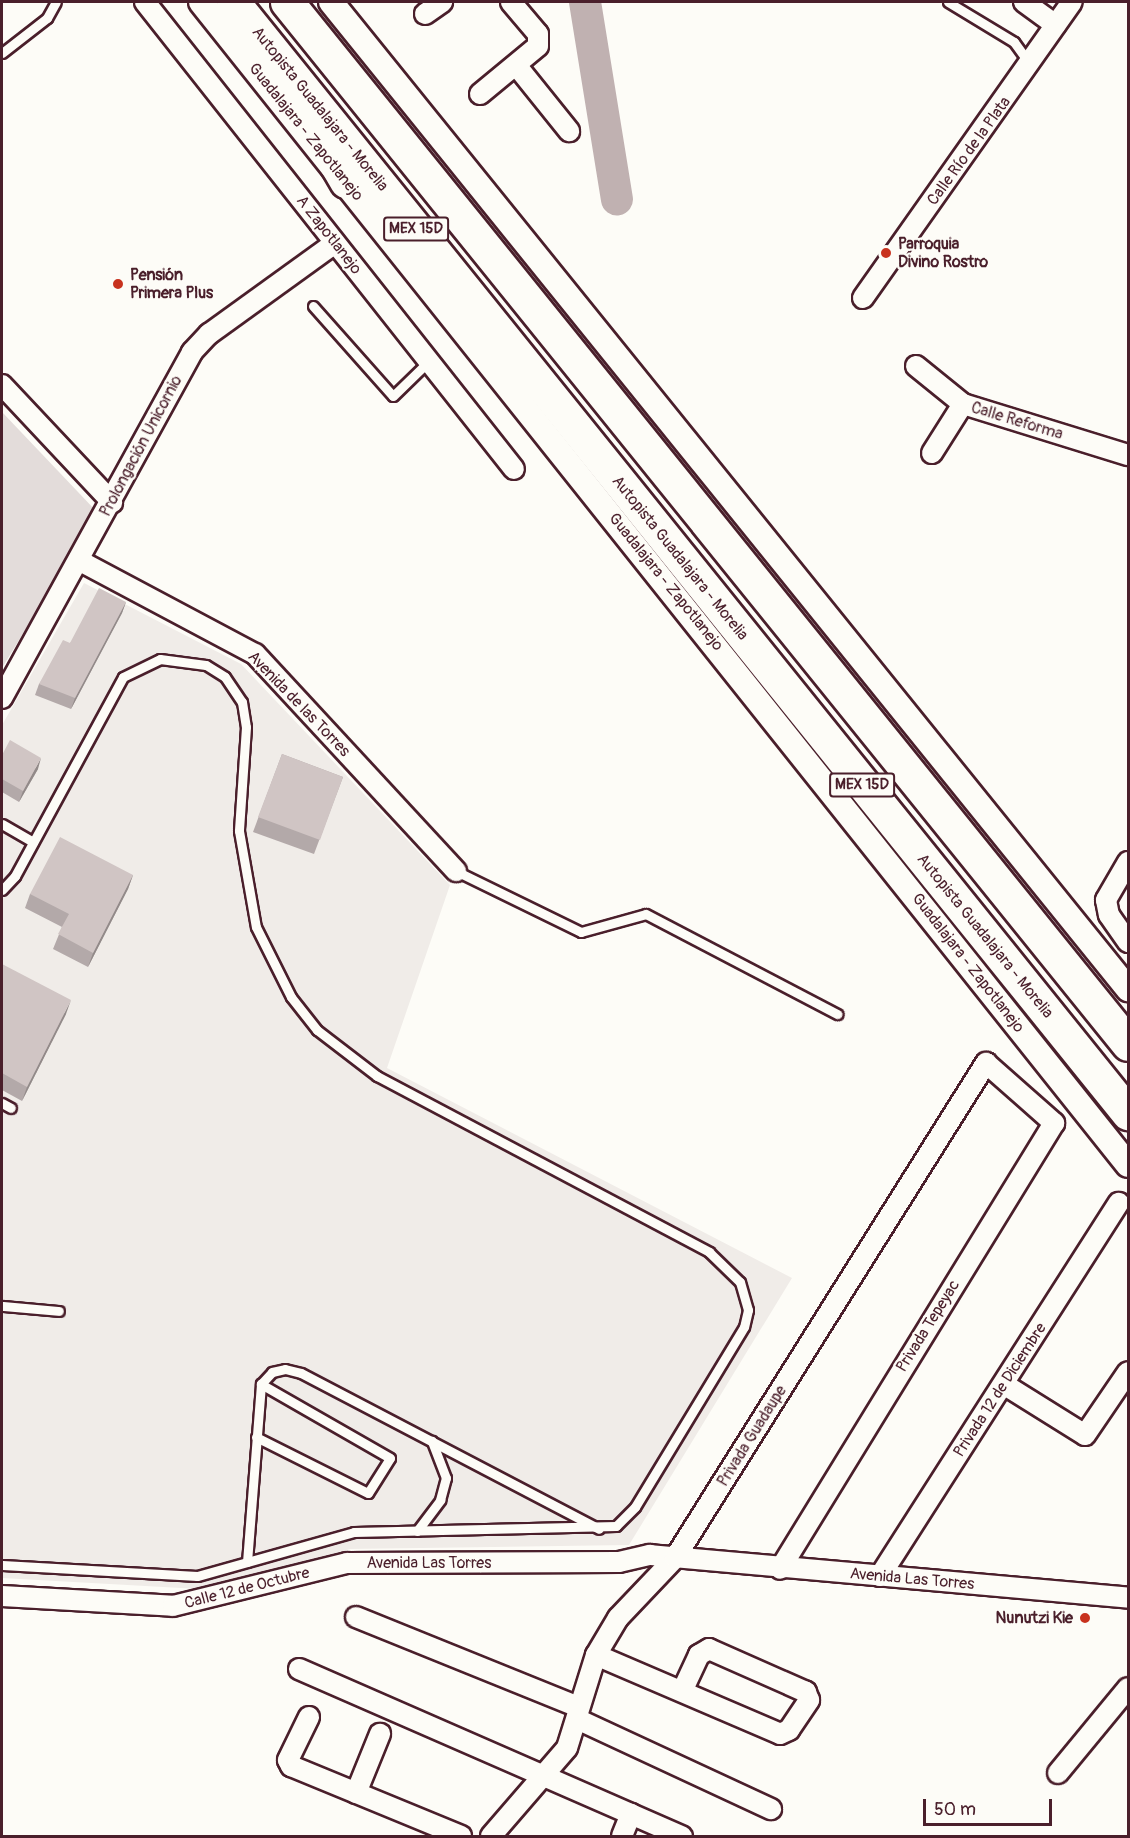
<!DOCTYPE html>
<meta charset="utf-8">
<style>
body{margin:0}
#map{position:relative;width:1130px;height:1838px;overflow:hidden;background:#fdfcf7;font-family:Pangolin,sans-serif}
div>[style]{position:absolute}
.built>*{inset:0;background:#f0ece8}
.green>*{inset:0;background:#e3dcda}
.river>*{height:32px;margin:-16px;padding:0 16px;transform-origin:16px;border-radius:16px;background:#c0b1b1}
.roads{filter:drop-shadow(2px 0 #4a1f2b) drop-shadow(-2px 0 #4a1f2b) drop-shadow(0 2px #4a1f2b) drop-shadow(0 -2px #4a1f2b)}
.service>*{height:9px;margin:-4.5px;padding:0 4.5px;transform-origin:4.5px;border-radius:4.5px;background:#fdfcf7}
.minor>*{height:20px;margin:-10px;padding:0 10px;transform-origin:10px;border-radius:10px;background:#fdfcf7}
.tertiary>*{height:24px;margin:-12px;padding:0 12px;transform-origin:12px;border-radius:12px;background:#fdfcf7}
.motorway>*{height:33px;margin:-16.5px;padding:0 16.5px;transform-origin:16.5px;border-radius:16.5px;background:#fdfcf7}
.wall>*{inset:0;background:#b3a9a9}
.shaded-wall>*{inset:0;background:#928a89}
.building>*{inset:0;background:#d0c5c4}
.dots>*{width:16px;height:16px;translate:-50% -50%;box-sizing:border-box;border:3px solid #fdfcf7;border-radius:50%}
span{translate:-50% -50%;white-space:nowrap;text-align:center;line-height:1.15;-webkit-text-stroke:4.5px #fdfcf7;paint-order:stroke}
.shield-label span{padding:2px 4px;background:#fdfcf7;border:2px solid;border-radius:4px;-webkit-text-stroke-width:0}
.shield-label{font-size:15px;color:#4a1f2b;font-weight:700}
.street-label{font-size:16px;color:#4a1f2b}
.poi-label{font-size:16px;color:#4a1f2b;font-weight:700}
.left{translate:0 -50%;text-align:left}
.right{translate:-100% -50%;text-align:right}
.frame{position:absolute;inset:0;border:3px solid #4a1f2b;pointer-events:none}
.scale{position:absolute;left:923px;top:1799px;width:129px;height:27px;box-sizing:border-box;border:3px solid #4a1f2b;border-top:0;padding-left:8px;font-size:18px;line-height:21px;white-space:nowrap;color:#4a1f2b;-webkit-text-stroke:4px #fdfcf7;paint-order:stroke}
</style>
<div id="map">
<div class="built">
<i style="clip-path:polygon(84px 583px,241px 664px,450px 885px,387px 1068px,792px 1278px,629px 1545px,350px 1549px,199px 1589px,2px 1578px,2px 725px)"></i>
</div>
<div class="green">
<i style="clip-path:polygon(2px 412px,97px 512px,2px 668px)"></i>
</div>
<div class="river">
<i style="left:585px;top:2px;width:200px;rotate:80.8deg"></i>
</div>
<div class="roads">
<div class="service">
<i style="left:948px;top:2px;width:77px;rotate:31.2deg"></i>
<i style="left:1014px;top:42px;width:26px;rotate:54deg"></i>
<i style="left:2px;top:53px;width:57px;rotate:-37.9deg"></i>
<i style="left:47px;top:18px;width:18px;rotate:-61deg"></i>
<i style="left:313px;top:306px;width:120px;rotate:48.4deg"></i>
<i style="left:393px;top:396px;width:50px;rotate:-44.2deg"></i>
<i style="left:2px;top:824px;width:36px;rotate:30deg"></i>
<i style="left:456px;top:871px;width:139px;rotate:26deg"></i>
<i style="left:581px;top:932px;width:67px;rotate:-15.5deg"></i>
<i style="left:646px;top:914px;width:216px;rotate:27.6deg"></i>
<i style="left:2px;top:890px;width:19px;rotate:-47deg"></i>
<i style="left:15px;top:876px;width:226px;rotate:-61.5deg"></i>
<i style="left:123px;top:677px;width:41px;rotate:-25.9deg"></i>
<i style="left:160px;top:659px;width:46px;rotate:7.4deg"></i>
<i style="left:206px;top:665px;width:22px;rotate:32deg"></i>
<i style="left:225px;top:677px;width:30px;rotate:56deg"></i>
<i style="left:242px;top:702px;width:25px;rotate:81deg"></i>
<i style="left:246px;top:727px;width:104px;rotate:93.9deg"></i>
<i style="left:239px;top:831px;width:97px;rotate:80deg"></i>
<i style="left:256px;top:927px;width:78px;rotate:63.4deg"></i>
<i style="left:291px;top:997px;width:42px;rotate:51.8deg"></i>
<i style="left:317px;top:1030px;width:76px;rotate:37.5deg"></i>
<i style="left:377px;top:1076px;width:376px;rotate:27.9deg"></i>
<i style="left:709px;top:1252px;width:43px;rotate:44.1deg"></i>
<i style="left:740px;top:1282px;width:29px;rotate:74deg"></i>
<i style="left:748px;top:1310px;width:17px;rotate:103deg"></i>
<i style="left:744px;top:1327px;width:210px;rotate:121.2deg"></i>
<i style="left:635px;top:1507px;width:27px;rotate:135deg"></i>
<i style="left:616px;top:1526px;width:262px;rotate:178.7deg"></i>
<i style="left:354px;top:1532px;width:163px;rotate:164.3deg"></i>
<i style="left:197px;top:1576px;width:195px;rotate:-176.8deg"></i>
<i style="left:2px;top:1103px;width:10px;rotate:29deg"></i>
<i style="left:2px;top:1306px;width:57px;rotate:5deg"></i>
<i style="left:256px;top:1437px;width:125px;rotate:26.6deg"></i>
<i style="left:368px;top:1493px;width:41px;rotate:-57.8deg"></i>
<i style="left:390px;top:1458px;width:149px;rotate:-150.2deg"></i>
<i style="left:417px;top:1531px;width:39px;rotate:-53deg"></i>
<i style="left:440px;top:1500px;width:23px;rotate:-75deg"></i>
<i style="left:446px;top:1478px;width:40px;rotate:-111deg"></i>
<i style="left:247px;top:1562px;width:179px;rotate:-85.5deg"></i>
<i style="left:261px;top:1384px;width:16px;rotate:-47deg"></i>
<i style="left:272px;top:1372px;width:13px;rotate:-13deg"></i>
<i style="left:285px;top:1369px;width:16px;rotate:14deg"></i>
<i style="left:301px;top:1373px;width:336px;rotate:27.6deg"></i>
</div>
<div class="minor">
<i style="left:145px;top:2px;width:595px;rotate:51.69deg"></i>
<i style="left:1024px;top:2px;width:39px;rotate:36deg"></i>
<i style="left:425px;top:14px;width:21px;rotate:-35deg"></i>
<i style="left:516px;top:65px;width:85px;rotate:51.2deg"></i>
<i style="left:480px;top:94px;width:75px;rotate:-39.6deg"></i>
<i style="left:538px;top:46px;width:12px;rotate:-90deg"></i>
<i style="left:538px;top:34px;width:42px;rotate:-130.2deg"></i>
<i style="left:863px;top:298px;width:362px;rotate:-54.8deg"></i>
<i style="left:916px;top:366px;width:60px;rotate:39deg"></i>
<i style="left:963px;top:404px;width:173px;rotate:17.2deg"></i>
<i style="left:2px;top:385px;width:161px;rotate:46.8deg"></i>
<i style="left:932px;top:453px;width:58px;rotate:-57.7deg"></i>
<i style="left:80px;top:561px;width:198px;rotate:28deg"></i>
<i style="left:255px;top:654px;width:296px;rotate:47.2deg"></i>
<i style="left:2px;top:698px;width:395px;rotate:-61.2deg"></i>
<i style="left:192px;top:352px;width:25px;rotate:-47deg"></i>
<i style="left:209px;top:334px;width:155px;rotate:-35.8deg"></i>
<i style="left:1128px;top:862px;width:44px;rotate:120.1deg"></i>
<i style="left:1106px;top:900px;width:15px;rotate:79deg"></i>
<i style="left:1109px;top:915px;width:33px;rotate:55deg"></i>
<i style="left:1005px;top:1385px;width:94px;rotate:32deg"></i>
<i style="left:1085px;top:1435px;width:76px;rotate:-55.7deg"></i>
<i style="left:880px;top:1576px;width:443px;rotate:-57.4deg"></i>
<i style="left:2px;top:1596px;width:171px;rotate:3.3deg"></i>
<i style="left:173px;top:1606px;width:179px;rotate:-13.9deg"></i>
<i style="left:347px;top:1563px;width:272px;rotate:-0.2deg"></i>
<i style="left:619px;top:1562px;width:32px;rotate:-13deg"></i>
<i style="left:650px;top:1555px;width:480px;rotate:5.1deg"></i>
<i style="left:356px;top:1617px;width:240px;rotate:22deg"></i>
<i style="left:596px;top:1655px;width:200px;rotate:23.2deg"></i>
<i style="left:780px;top:1734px;width:10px;rotate:-24deg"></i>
<i style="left:789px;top:1730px;width:36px;rotate:-56deg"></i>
<i style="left:809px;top:1700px;width:9px;rotate:-111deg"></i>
<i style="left:806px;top:1692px;width:106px;rotate:-156.1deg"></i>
<i style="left:709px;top:1649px;width:12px;rotate:149deg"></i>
<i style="left:699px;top:1655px;width:40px;rotate:115deg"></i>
<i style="left:299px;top:1669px;width:418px;rotate:23.6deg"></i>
<i style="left:309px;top:1717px;width:48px;rotate:116deg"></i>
<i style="left:288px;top:1760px;width:7px;rotate:63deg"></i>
<i style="left:291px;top:1766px;width:184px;rotate:22.4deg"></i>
<i style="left:577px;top:1719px;width:214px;rotate:24.9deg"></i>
<i style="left:1058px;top:1773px;width:110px;rotate:-50.5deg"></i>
<i style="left:356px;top:1793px;width:64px;rotate:-67.9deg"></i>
<i style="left:491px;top:1836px;width:116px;rotate:-49.2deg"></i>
<i style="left:567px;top:1748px;width:97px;rotate:-72.7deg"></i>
<i style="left:596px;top:1655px;width:43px;rotate:-59.3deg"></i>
<i style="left:618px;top:1618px;width:83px;rotate:-46.5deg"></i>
<i style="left:675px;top:1558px;width:585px;rotate:-57.86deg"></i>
<i style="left:986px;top:1063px;width:91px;rotate:41.4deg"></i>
<i style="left:1054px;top:1123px;width:523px;rotate:121.56deg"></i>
<i style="left:622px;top:1836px;width:24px;rotate:-68deg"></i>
</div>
<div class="tertiary">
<i style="left:201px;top:2px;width:1487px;rotate:51.44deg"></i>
<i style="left:331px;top:2px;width:1269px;rotate:51.08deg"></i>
</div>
<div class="motorway">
<i style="left:233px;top:2px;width:1427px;rotate:51.15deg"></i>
<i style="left:287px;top:2px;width:1339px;rotate:51.09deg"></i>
<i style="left:318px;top:133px;width:56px;rotate:59.7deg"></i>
</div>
</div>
<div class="wall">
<i style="clip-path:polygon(126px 602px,122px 613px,71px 709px,35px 695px,39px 684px,70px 643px)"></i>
<i style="clip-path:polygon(282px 754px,343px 777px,314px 854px,253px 832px)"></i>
<i style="clip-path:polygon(2px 755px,38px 769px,19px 802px,2px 792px)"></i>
<i style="clip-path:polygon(133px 875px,128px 889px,88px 967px,53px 949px,62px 927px,25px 908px,30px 894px)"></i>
<i style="clip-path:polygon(2px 964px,66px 1014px,22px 1101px,2px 1090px)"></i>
</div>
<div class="shaded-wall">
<i style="clip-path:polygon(126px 602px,122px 613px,71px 709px,75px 698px)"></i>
<i style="clip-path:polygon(41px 758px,38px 769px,19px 802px,23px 791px)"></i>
<i style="clip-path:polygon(133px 875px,128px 889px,88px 967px,93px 953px)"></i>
<i style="clip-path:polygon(71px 1000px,66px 1014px,22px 1101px,27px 1087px)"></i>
</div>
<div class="building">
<i style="clip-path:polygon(99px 588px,126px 602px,75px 698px,39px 684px,63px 640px,70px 643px)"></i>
<i style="clip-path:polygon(10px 740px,41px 758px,23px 791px,2px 779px,2px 755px)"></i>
<i style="clip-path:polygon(282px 754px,343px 777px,320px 840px,258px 817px)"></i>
<i style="clip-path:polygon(60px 837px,133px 875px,93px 953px,58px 934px,69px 914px,30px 894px)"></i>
<i style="clip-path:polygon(2px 964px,71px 1000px,27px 1087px,2px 1073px)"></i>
</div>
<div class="dots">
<i style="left:886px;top:253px;background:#c8321e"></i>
<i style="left:118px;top:284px;background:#c8321e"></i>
<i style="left:1085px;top:1618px;background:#c8321e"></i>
</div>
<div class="shield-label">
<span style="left:416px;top:229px">MEX 15D</span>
<span style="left:862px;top:785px">MEX 15D</span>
</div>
<div class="street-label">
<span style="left:320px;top:109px;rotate:51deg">Autopista Guadalajara - Morelia</span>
<span style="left:306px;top:132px;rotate:51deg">Guadalajara - Zapotlanejo</span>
<span style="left:969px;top:151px;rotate:-54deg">Calle Río de la Plata</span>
<span style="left:329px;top:235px;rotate:52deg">A Zapotlanejo</span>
<span style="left:1017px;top:421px;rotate:17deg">Calle Reforma</span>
<span style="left:141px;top:446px;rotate:-62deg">Prolongación Unicornio</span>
<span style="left:680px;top:558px;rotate:51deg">Autopista Guadalajara - Morelia</span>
<span style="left:666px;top:582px;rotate:51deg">Guadalajara - Zapotlanejo</span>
<span style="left:299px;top:704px;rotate:46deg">Avenida de las Torres</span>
<span style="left:985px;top:936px;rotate:51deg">Autopista Guadalajara - Morelia</span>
<span style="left:968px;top:963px;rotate:52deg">Guadalajara - Zapotlanejo</span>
<span style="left:928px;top:1326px;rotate:-58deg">Privada Tepeyac</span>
<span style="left:1000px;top:1390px;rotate:-57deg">Privada 12 de Diciembre</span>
<span style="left:752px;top:1436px;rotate:-58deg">Privada Guadaupe</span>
<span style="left:429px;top:1563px">Avenida Las Torres</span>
<span style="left:912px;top:1579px;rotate:5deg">Avenida Las Torres</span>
<span style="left:247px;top:1588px;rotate:-14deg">Calle 12 de Octubre</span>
</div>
<div class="poi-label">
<span class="left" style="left:898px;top:253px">Parroquia<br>Divino Rostro</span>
<span class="left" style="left:130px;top:284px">Pensión<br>Primera Plus</span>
<span class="right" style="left:1073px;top:1618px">Nunutzi Kie</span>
</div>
<div class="frame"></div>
<div class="scale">50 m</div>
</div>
